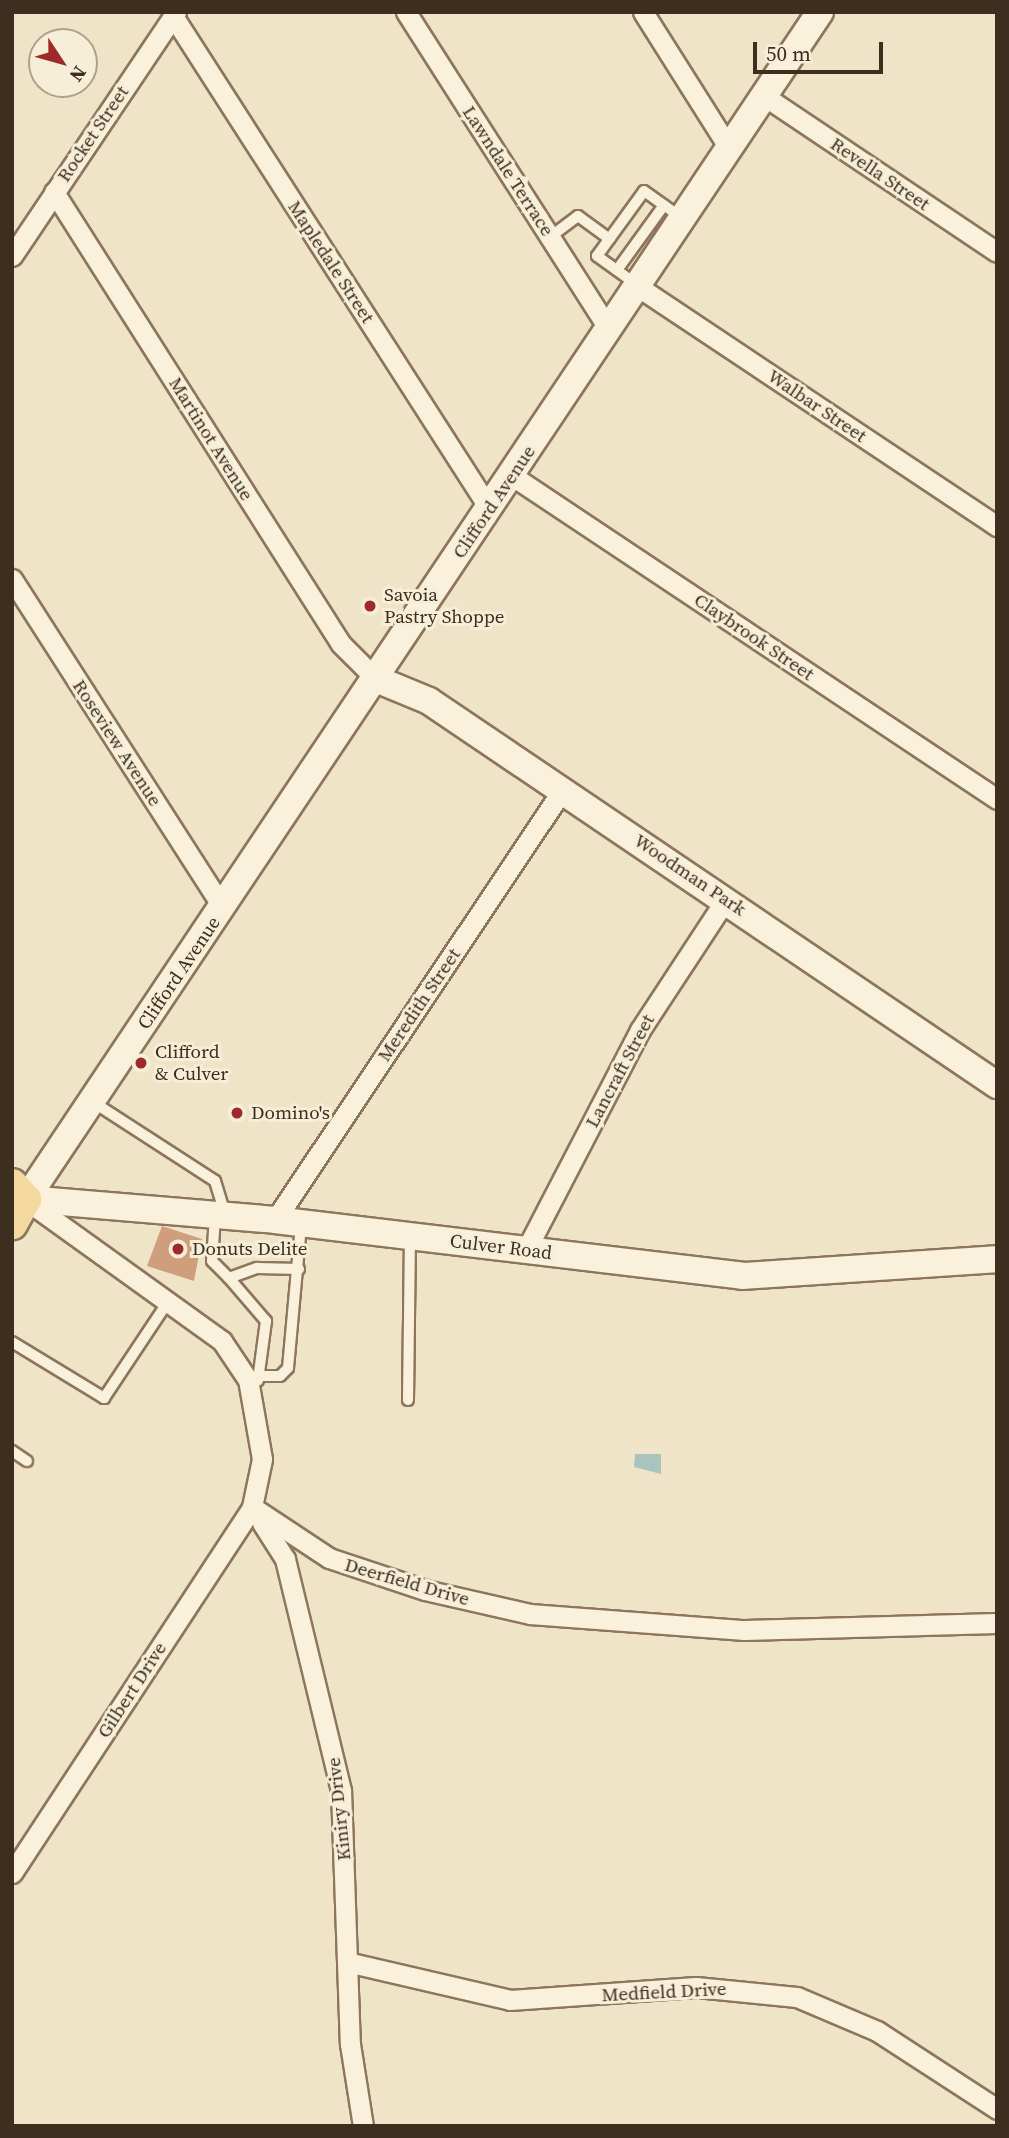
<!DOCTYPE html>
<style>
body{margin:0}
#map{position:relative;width:1009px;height:2138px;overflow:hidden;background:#f0e4c8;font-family:"Source Serif 4",serif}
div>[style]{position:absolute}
.water>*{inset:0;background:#a9c4bc}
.building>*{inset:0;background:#cf9f7d}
.roads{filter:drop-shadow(2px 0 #8d765c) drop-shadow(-2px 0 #8d765c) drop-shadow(0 2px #8d765c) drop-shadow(0 -2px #8d765c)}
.lane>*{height:10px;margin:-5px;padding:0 5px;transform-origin:5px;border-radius:5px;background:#faf1dc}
.street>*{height:19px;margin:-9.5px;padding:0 9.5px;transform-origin:9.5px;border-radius:9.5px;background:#faf1dc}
.secondary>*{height:26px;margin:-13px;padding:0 13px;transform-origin:13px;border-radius:13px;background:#faf1dc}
.primary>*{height:30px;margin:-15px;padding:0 15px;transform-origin:15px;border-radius:15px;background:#f3d9a0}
.dots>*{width:19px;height:19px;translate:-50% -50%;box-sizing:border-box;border:4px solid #f7eed8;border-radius:50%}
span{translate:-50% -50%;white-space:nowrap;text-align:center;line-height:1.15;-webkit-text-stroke:6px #f7eed8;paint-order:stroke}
.street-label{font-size:19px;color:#3d2e20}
.poi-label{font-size:19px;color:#3d2e20}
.left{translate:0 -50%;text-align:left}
.frame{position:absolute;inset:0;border:14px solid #3d2e20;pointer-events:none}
.north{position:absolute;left:28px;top:28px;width:70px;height:70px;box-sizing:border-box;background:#f7eed8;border:2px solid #ada18e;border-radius:50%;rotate:126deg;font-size:19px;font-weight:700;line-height:28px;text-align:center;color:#3d2e20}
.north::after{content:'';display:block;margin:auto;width:24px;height:32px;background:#9e2a2b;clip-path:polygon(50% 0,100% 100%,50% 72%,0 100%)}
.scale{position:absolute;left:753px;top:42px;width:130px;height:32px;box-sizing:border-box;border:4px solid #3d2e20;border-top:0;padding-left:9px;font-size:21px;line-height:24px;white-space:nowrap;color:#3d2e20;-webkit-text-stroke:5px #f7eed8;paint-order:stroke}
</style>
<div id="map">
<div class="water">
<i style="clip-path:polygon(635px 1454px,661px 1454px,661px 1474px,634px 1467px)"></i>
</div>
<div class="building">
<i style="clip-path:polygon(162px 1226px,202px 1239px,194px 1281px,147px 1266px)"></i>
</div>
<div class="roads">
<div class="lane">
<i style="left:550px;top:237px;width:35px;rotate:-37deg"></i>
<i style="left:578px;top:216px;width:39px;rotate:36deg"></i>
<i style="left:617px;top:270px;width:80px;rotate:-54.1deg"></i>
<i style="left:636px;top:284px;width:48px;rotate:-144.3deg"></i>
<i style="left:597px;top:256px;width:80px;rotate:-54.1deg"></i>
<i style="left:644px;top:191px;width:47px;rotate:35.4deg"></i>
<i style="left:93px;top:1102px;width:145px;rotate:32.9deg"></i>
<i style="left:215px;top:1181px;width:34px;rotate:73deg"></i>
<i style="left:215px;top:1216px;width:45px;rotate:93.8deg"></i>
<i style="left:212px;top:1261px;width:24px;rotate:45deg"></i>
<i style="left:229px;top:1278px;width:30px;rotate:-20deg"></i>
<i style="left:257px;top:1268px;width:42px;rotate:1.4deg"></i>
<i style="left:229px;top:1278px;width:57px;rotate:49.3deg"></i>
<i style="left:266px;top:1321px;width:60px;rotate:97.7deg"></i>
<i style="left:12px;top:1342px;width:108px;rotate:31.3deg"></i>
<i style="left:104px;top:1398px;width:118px;rotate:-56.4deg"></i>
<i style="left:262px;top:1376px;width:18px"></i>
<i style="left:280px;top:1376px;width:11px;rotate:-45deg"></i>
<i style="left:288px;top:1368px;width:145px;rotate:-84.8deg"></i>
<i style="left:408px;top:1400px;width:163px;rotate:-89.3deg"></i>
<i style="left:12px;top:1451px;width:18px;rotate:34deg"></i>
</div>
<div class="street">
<i style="left:406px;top:12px;width:376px;rotate:57.4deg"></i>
<i style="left:643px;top:12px;width:161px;rotate:57.7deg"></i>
<i style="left:173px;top:16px;width:585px;rotate:57.29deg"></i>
<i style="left:764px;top:96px;width:280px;rotate:33.8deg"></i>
<i style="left:54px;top:192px;width:535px;rotate:57.59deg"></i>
<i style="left:341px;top:644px;width:49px;rotate:45deg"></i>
<i style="left:12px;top:256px;width:294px;rotate:-56.1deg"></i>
<i style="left:637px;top:286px;width:433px;rotate:33.7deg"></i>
<i style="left:511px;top:475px;width:584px;rotate:33.69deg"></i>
<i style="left:12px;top:579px;width:391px;rotate:57.3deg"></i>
<i style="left:275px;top:1220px;width:518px;rotate:-56.25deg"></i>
<i style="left:526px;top:1250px;width:248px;rotate:-62.6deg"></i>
<i style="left:640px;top:1030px;width:157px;rotate:-56.7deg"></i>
<i style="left:252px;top:1507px;width:92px;rotate:33.5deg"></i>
<i style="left:329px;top:1558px;width:101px;rotate:18.4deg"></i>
<i style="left:425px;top:1590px;width:108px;rotate:12.9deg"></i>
<i style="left:530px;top:1614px;width:215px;rotate:4.3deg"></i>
<i style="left:744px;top:1630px;width:253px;rotate:-1.6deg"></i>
<i style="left:262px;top:1523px;width:43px;rotate:57.4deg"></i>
<i style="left:285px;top:1559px;width:238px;rotate:76.4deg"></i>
<i style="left:341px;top:1790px;width:254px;rotate:88deg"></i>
<i style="left:350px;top:2044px;width:83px;rotate:81deg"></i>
<i style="left:12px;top:1873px;width:438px;rotate:-56.7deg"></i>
<i style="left:252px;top:1507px;width:49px;rotate:-78.2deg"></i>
<i style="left:262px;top:1459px;width:80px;rotate:-100deg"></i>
<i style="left:248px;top:1380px;width:47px;rotate:-123.7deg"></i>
<i style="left:222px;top:1341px;width:241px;rotate:-144.3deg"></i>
<i style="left:347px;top:1962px;width:167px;rotate:13.1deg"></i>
<i style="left:510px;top:2000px;width:186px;rotate:-4deg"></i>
<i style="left:696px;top:1987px;width:101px;rotate:5.7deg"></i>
<i style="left:797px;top:1997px;width:87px;rotate:23deg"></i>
<i style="left:877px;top:2031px;width:143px;rotate:33deg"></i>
</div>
<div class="secondary">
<i style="left:820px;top:12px;width:1428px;rotate:123.78deg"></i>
<i style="left:26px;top:1199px;width:250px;rotate:4.8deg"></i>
<i style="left:275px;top:1220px;width:471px;rotate:6.8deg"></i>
<i style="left:743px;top:1276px;width:255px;rotate:-3.8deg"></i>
<i style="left:376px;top:679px;width:57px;rotate:22.5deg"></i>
<i style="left:429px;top:701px;width:686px;rotate:34.06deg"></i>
</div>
<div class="primary">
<i style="left:12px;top:1184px;width:21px;rotate:47deg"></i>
<i style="left:26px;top:1199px;width:29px;rotate:119deg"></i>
</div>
</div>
<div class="dots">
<i style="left:370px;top:606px;background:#9e2a2b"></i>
<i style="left:141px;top:1063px;background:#9e2a2b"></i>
<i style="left:237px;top:1113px;background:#9e2a2b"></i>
<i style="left:178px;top:1249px;background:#9e2a2b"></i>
</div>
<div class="street-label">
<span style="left:93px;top:134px;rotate:-56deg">Rocket Street</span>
<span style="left:508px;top:171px;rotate:57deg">Lawndale Terrace</span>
<span style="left:880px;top:174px;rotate:34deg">Revella Street</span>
<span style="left:331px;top:262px;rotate:57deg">Mapledale Street</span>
<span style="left:817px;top:406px;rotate:34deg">Walbar Street</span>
<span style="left:211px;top:439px;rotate:58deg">Martinot Avenue</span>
<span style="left:494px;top:502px;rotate:-56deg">Clifford Avenue</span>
<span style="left:754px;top:637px;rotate:34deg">Claybrook Street</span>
<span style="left:117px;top:743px;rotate:57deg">Roseview Avenue</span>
<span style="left:690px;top:875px;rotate:34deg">Woodman Park</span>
<span style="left:179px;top:973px;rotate:-56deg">Clifford Avenue</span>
<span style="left:419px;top:1005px;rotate:-56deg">Meredith Street</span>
<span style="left:620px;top:1071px;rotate:-62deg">Lancraft Street</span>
<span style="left:501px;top:1247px;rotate:7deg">Culver Road</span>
<span style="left:407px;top:1582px;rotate:16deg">Deerfield Drive</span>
<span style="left:132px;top:1690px;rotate:-57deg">Gilbert Drive</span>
<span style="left:339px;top:1809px;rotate:-96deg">Kiniry Drive</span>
<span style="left:664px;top:1992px;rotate:-3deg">Medfield Drive</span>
</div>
<div class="poi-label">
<span class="left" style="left:384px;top:606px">Savoia<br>Pastry Shoppe</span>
<span class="left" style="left:155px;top:1063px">Clifford<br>&amp; Culver</span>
<span class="left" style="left:251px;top:1113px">Domino's</span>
<span class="left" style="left:192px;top:1249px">Donuts Delite</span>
</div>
<div class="frame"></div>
<div class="north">N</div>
<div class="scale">50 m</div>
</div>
